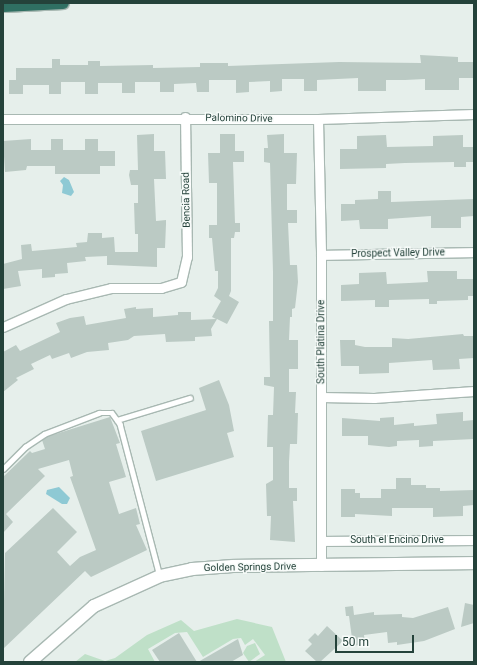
<!DOCTYPE html>
<style>
body{margin:0}
#map{position:relative;width:477px;height:665px;overflow:hidden;background:#e6efeb;font-family:Roboto,sans-serif}
div>[style]{position:absolute}
.green>*{inset:0;background:#bfe0c8}
.water>*{inset:0;background:#8ec9d4}
.building>*{inset:0;background:#bbcac4}
.roads{filter:drop-shadow(1px 0 #a8b8b2) drop-shadow(-1px 0 #a8b8b2) drop-shadow(0 1px #a8b8b2) drop-shadow(0 -1px #a8b8b2)}
.lane>*{height:4.5px;margin:-2.25px;padding:0 2.25px;transform-origin:2.25px;border-radius:2.25px;background:#fff}
.street>*{height:9px;margin:-4.5px;padding:0 4.5px;transform-origin:4.5px;border-radius:4.5px;background:#fff}
.secondary>*{height:12px;margin:-6px;padding:0 6px;transform-origin:6px;border-radius:6px;background:#fff}
.highway>*{height:12px;margin:-6px;padding:0 6px;transform-origin:6px;border-radius:6px;background:#2f6f62}
span{translate:-50% -50%;white-space:nowrap;text-align:center;line-height:1.15;-webkit-text-stroke:3px #f7fbf9;paint-order:stroke}
.street-label{font-size:10px;color:#24423a}
.frame{position:absolute;inset:0;border:4px solid #24423a;pointer-events:none}
.scale{position:absolute;left:335px;top:635px;width:79px;height:18px;box-sizing:border-box;border:2px solid #24423a;border-top:0;padding-left:5px;font-size:12px;line-height:14px;white-space:nowrap;color:#24423a;-webkit-text-stroke:3px #f7fbf9;paint-order:stroke}
</style>
<div id="map">
<div class="green">
<i style="clip-path:polygon(237px 619px,272px 627px,286px 662px,254px 662px,265px 655px,253px 639px,245px 645px,241px 638px,233px 639px,203px 657px,187px 632px,175px 633px,148px 649px,155px 662px,75px 662px,85px 654px,105px 661px,115px 658px,147px 635px,181px 620px,194px 631px)"></i>
<i style="clip-path:polygon(255px 643px,260px 654px,249px 662px,243px 653px,247px 646px)"></i>
</div>
<div class="water">
<i style="clip-path:polygon(64px 177px,69px 180px,74px 192px,71px 196px,62px 193px,63px 185px,60px 181px)"></i>
<i style="clip-path:polygon(59px 487px,70px 498px,67px 504px,62px 504px,46px 494px,47px 490px)"></i>
</div>
<div class="building">
<i style="clip-path:polygon(420px 55px,458px 57px,458px 62px,474px 62px,474px 78px,459px 78px,459px 90px,425px 90px,425px 79px,405px 80px,386px 80px,386px 91px,358px 91px,358px 78px,317px 80px,317px 91px,304px 91px,304px 79px,282px 79px,282px 91px,270px 92px,270px 81px,249px 82px,249px 92px,236px 93px,236px 80px,209px 80px,209px 92px,197px 92px,196px 83px,174px 84px,174px 92px,160px 92px,160px 82px,135px 82px,135px 93px,122px 93px,122px 83px,98px 83px,98px 94px,85px 94px,85px 82px,61px 82px,61px 94px,49px 94px,49px 85px,23px 85px,23px 94px,9px 94px,9px 80px,16px 80px,16px 68px,52px 68px,52px 59px,60px 59px,60px 65px,88px 65px,88px 61px,100px 61px,100px 66px,153px 65px,153px 68px,200px 67px,200px 63px,228px 63px,228px 66px,339px 62px,421px 63px)"></i>
<i style="clip-path:polygon(154px 134px,154px 151px,165px 151px,166px 179px,154px 179px,156px 221px,166px 220px,166px 224px,165px 248px,157px 248px,157px 267px,111px 265px,107px 265px,107px 256px,85px 257px,86px 261px,67px 263px,68px 273px,55px 274px,55px 277px,42px 278px,42px 269px,18px 271px,21px 286px,3px 289px,3px 264px,22px 259px,21px 245px,31px 244px,32px 251px,77px 247px,76px 243px,87px 242px,88px 233px,102px 233px,102px 238px,114px 237px,115px 252px,138px 252px,138px 234px,135px 234px,134px 203px,138px 203px,138px 185px,131px 185px,129px 175px,130px 170px,138px 170px,137px 135px)"></i>
<i style="clip-path:polygon(220px 134px,235px 134px,235px 151px,244px 151px,244px 162px,233px 162px,235px 223px,240px 223px,240px 232px,235px 232px,234px 238px,231px 238px,231px 291px,229px 296px,239px 302px,227px 324px,217px 319px,211px 329px,212px 336px,195px 337px,195px 341px,166px 342px,165px 334px,134px 336px,128px 340px,108px 343px,109px 350px,87px 352px,71px 358px,69px 353px,52px 359px,50px 355px,31px 364px,34px 369px,16px 378px,18px 380px,3px 392px,3px 352px,16px 345px,20px 351px,60px 332px,56px 323px,70px 318px,84px 316px,86px 325px,109px 321px,126px 318px,124px 309px,136px 307px,136px 309px,153px 308px,153px 317px,178px 315px,178px 312px,191px 312px,191px 320px,216px 319px,212px 317px,221px 301px,214px 296px,218px 288px,218px 271px,215px 271px,212px 238px,209px 238px,209px 225px,217px 225px,217px 183px,209px 183px,208px 153px,220px 153px)"></i>
<i style="clip-path:polygon(284px 134px,284px 153px,297px 153px,296px 184px,287px 184px,287px 210px,297px 210px,297px 223px,288px 223px,290px 265px,297px 265px,298px 282px,295px 308px,292px 309px,292px 317px,290px 317px,289px 340px,298px 340px,298px 369px,289px 369px,289px 392px,296px 392px,295px 413px,298px 413px,297px 444px,290px 444px,289px 462px,289px 488px,297px 488px,297px 501px,293px 501px,295px 542px,270px 540px,271px 516px,267px 516px,266px 484px,273px 480px,273px 447px,267px 447px,268px 415px,273px 415px,274px 387px,264px 385px,264px 377px,270px 377px,269px 321px,273px 321px,273px 272px,270px 163px,264px 162px,264px 148px,268px 148px,267px 135px)"></i>
<i style="clip-path:polygon(386px 135px,387px 147px,433px 146px,433px 136px,463px 135px,463px 147px,474px 147px,474px 162px,466px 162px,466px 167px,454px 167px,454px 162px,405px 163px,386px 164px,386px 168px,340px 169px,340px 149px,357px 149px,357px 136px)"></i>
<i style="clip-path:polygon(31px 139px,31px 150px,51px 150px,51px 139px,63px 139px,63px 150px,85px 150px,85px 139px,98px 139px,98px 151px,115px 151px,115px 166px,100px 166px,100px 174px,55px 174px,55px 166px,27px 166px,26px 170px,5px 172px,3px 141px)"></i>
<i style="clip-path:polygon(378px 191px,391px 191px,391px 202px,474px 199px,474px 216px,461px 217px,461px 228px,431px 228px,431px 216px,388px 219px,388px 229px,360px 229px,359px 220px,341px 221px,341px 204px,355px 204px,355px 200px,378px 199px)"></i>
<i style="clip-path:polygon(427px 271px,457px 271px,457px 279px,474px 279px,474px 296px,468px 296px,468px 300px,437px 301px,437px 304px,429px 304px,429px 299px,389px 300px,389px 307px,375px 307px,375px 300px,341px 301px,341px 285px,359px 284px,359px 273px,386px 272px,387px 284px,409px 283px,428px 282px)"></i>
<i style="clip-path:polygon(463px 334px,464px 336px,474px 336px,474px 358px,459px 359px,460px 369px,433px 370px,432px 360px,389px 363px,389px 373px,359px 374px,359px 366px,341px 366px,340px 340px,355px 340px,355px 345px,365px 347px,392px 347px,392px 338px,408px 339px)"></i>
<i style="clip-path:polygon(219px 380px,229px 405px,234px 431px,227px 433px,234px 457px,156px 481px,141px 431px,206px 410px,199px 388px)"></i>
<i style="clip-path:polygon(463px 412px,463px 421px,474px 420px,474px 439px,433px 441px,433px 446px,419px 447px,419px 440px,397px 441px,397px 446px,389px 447px,368px 445px,368px 436px,342px 436px,342px 418px,380px 421px,380px 418px,394px 417px,394px 425px,414px 423px,414px 426px,437px 424px,436px 414px)"></i>
<i style="clip-path:polygon(110px 417px,120px 443px,116px 444px,126px 477px,109px 482px,119px 514px,136px 508px,140px 524px,136px 525px,147px 550px,91px 577px,85px 571px,3px 649px,5px 553px,53px 508px,77px 532px,57px 552px,70px 566px,80px 557px,96px 550px,70px 477px,73px 476px,69px 460px,38px 469px,45px 476px,6px 514px,13px 522px,3px 533px,3px 477px,30px 451px,32px 453px,45px 449px,42px 440px,46px 437px)"></i>
<i style="clip-path:polygon(396px 478px,411px 478px,411px 485px,426px 485px,426px 488px,440px 488px,440px 491px,474px 490px,474px 505px,463px 506px,463px 516px,433px 517px,433px 508px,392px 508px,392px 516px,355px 514px,355px 517px,341px 517px,341px 489px,355px 489px,355px 493px,360px 493px,360px 498px,381px 498px,381px 489px,396px 489px)"></i>
<i style="clip-path:polygon(465px 603px,474px 605px,474px 623px,461px 627px)"></i>
<i style="clip-path:polygon(353px 606px,354px 615px,374px 612px,374px 615px,402px 614px,402px 617px,413px 618px,448px 607px,455px 629px,424px 641px,397px 645px,397px 642px,388px 643px,387px 632px,364px 635px,365px 644px,353px 646px,349px 616px,346px 616px,345px 607px)"></i>
<i style="clip-path:polygon(327px 626px,343px 641px,320px 662px,317px 662px,305px 651px,312px 644px,308px 640px,315px 633px,318px 636px)"></i>
<i style="clip-path:polygon(179px 633px,197px 662px,160px 662px,152px 650px)"></i>
<i style="clip-path:polygon(238px 639px,243px 655px,231px 662px,198px 662px)"></i>
</div>
<div class="roads">
<div class="lane">
<i style="left:117px;top:420px;width:76px;rotate:-16.8deg"></i>
<i style="left:3px;top:469px;width:31px;rotate:-45deg"></i>
<i style="left:25px;top:447px;width:23px;rotate:-34deg"></i>
<i style="left:44px;top:434px;width:59px;rotate:-20.9deg"></i>
<i style="left:99px;top:413px;width:13px"></i>
<i style="left:112px;top:413px;width:14px;rotate:54deg"></i>
<i style="left:120px;top:424px;width:157px;rotate:75.3deg"></i>
</div>
<div class="street">
<i style="left:3px;top:119px;width:315px"></i>
<i style="left:318px;top:119px;width:156px;rotate:-1.8deg"></i>
<i style="left:318px;top:119px;width:136px;rotate:88.7deg"></i>
<i style="left:321px;top:255px;width:311px;rotate:90deg"></i>
<i style="left:321px;top:255px;width:153px;rotate:-1.1deg"></i>
<i style="left:3px;top:327px;width:69px;rotate:-24deg"></i>
<i style="left:66px;top:299px;width:46px;rotate:-13.7deg"></i>
<i style="left:111px;top:288px;width:50px"></i>
<i style="left:161px;top:288px;width:21px;rotate:-17deg"></i>
<i style="left:181px;top:282px;width:26px;rotate:-77deg"></i>
<i style="left:187px;top:257px;width:140px;rotate:-90.8deg"></i>
<i style="left:321px;top:397px;width:53px;rotate:1.1deg"></i>
<i style="left:374px;top:398px;width:100px;rotate:-4deg"></i>
<i style="left:321px;top:541px;width:153px;rotate:-0.4deg"></i>
</div>
<div class="secondary">
<i style="left:30px;top:662px;width:85px;rotate:-41.2deg"></i>
<i style="left:94px;top:606px;width:72px;rotate:-24.4deg"></i>
<i style="left:160px;top:576px;width:33px;rotate:-12deg"></i>
<i style="left:192px;top:569px;width:41px;rotate:-4.2deg"></i>
<i style="left:233px;top:566px;width:241px;rotate:-0.7deg"></i>
</div>
<div class="highway">
<i style="left:3px;top:6px;width:60px;rotate:-2.9deg"></i>
</div>
</div>
<div class="street-label">
<span style="left:239px;top:118px;rotate:1deg">Palomino Drive</span>
<span style="left:186px;top:200px;rotate:-91deg">Bencia Road</span>
<span style="left:398px;top:253px;rotate:-1deg">Prospect Valley Drive</span>
<span style="left:321px;top:342px;rotate:-90deg">South Platina Drive</span>
<span style="left:397px;top:540px">South el Encino Drive</span>
<span style="left:250px;top:567px;rotate:-1deg">Golden Springs Drive</span>
</div>
<div class="frame"></div>
<div class="scale">50 m</div>
</div>
